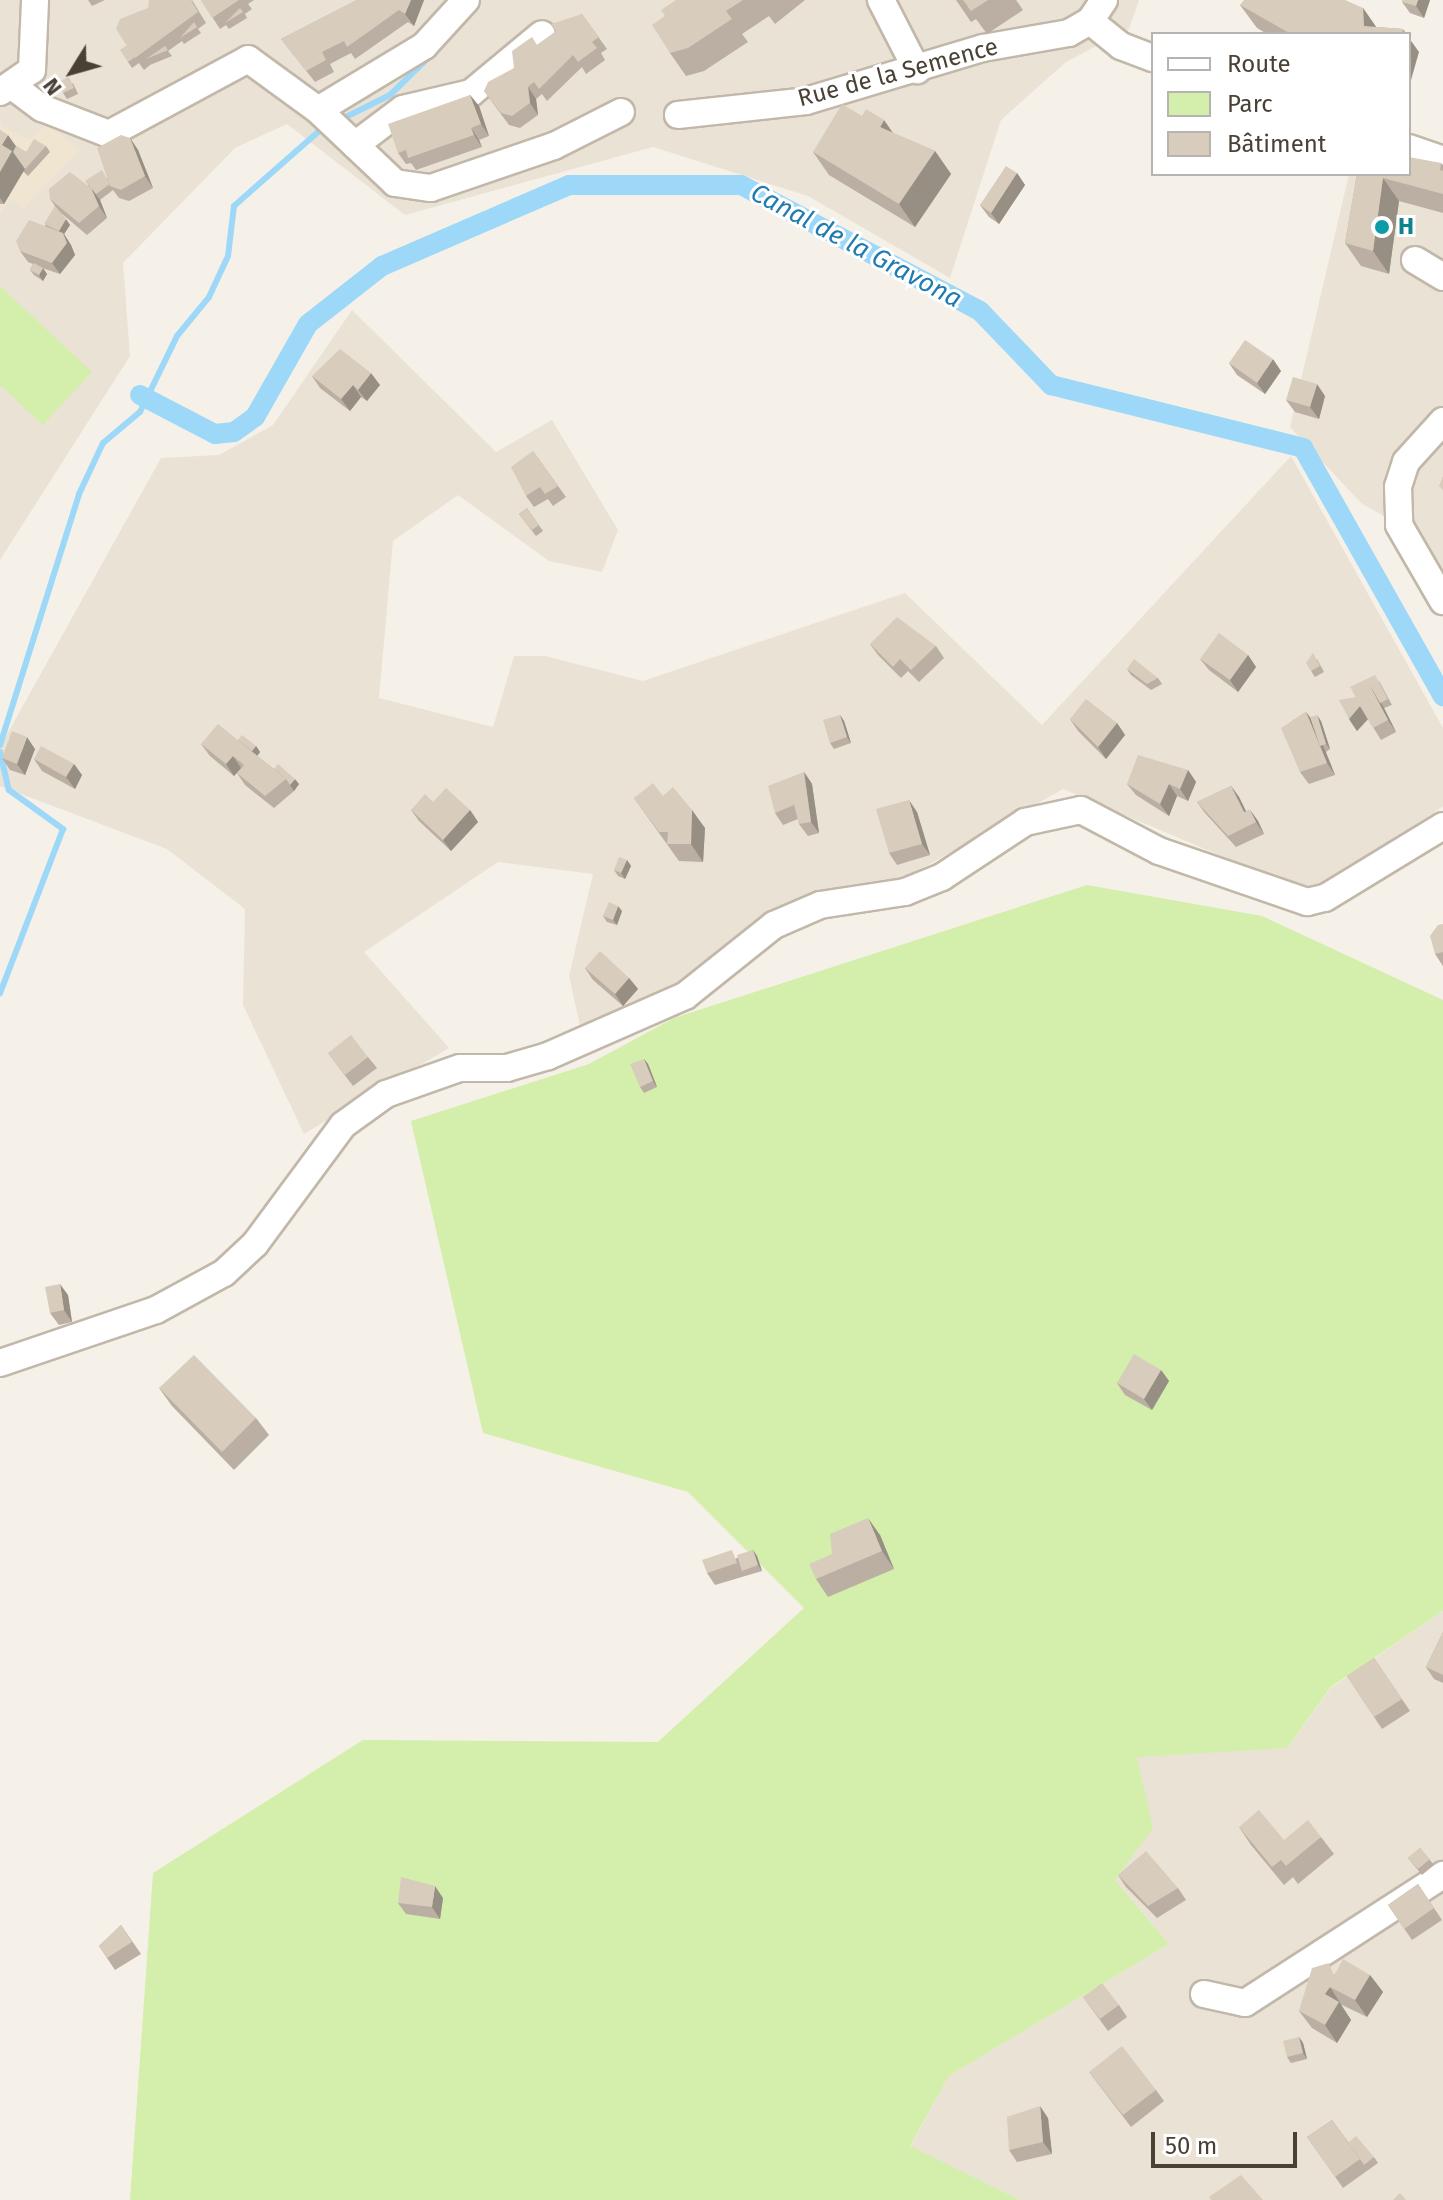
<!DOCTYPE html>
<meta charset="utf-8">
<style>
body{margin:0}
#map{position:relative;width:1443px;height:2200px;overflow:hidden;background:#f5f1e8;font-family:"Fira Sans",sans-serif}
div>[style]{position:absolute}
.residential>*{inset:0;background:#eae2d5}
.education>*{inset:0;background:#f0e5d0}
.green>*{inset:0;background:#d4eeac}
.stream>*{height:6px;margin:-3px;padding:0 3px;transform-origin:3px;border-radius:3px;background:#9ed8f8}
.canal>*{height:20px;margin:-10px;padding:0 10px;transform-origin:10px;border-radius:10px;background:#9ed8f8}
.roads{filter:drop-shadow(2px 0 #c2b8a9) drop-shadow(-2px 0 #c2b8a9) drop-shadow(0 2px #c2b8a9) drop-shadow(0 -2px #c2b8a9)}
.minor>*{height:26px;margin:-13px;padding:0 13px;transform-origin:13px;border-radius:13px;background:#fff}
.wall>*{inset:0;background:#baafa2}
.shaded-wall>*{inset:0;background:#978f84}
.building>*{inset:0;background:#d8ccbc}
.dots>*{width:22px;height:22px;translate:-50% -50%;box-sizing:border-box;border:4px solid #fff;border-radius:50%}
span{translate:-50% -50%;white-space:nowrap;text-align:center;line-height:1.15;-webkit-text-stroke:6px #fff;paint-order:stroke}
.street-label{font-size:24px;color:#4a4135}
.culture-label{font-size:24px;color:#0d838f;font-weight:700}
.left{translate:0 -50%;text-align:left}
.water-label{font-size:26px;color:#207bb0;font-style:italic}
.legend{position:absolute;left:1151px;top:32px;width:260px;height:144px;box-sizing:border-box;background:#fff;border:2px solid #b7b3ae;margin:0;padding:10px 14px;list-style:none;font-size:24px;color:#4a4135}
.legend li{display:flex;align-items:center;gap:16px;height:40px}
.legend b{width:40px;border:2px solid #b7b3ae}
.north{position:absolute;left:32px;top:32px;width:80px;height:80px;-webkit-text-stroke:6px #fff;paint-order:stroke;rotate:233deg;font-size:22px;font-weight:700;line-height:32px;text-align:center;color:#4a4135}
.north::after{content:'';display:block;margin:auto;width:28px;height:36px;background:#4a4135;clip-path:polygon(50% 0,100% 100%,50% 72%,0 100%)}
.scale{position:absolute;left:1151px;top:2132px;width:146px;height:36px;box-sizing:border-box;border:4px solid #4a4135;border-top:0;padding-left:10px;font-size:24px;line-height:28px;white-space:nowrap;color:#4a4135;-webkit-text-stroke:6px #fff;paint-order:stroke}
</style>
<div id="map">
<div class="residential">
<i style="clip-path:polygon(0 0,1139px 0,1129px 29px,1066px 62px,1001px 120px,950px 278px,808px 196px,653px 147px,405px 215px,287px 124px,235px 148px,123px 263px,130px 356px,0 560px)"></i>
<i style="clip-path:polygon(1443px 160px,1443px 601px,1399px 525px,1361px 503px,1290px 427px,1349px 174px,1409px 174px)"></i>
<i style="clip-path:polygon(352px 310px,496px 452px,552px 420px,618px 530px,602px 572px,549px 561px,458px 495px,393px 541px,379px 698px,493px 727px,514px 656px,545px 656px,643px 681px,905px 593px,1042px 725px,1291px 456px,1443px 728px,1443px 806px,1331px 883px,1299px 889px,1063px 789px,905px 878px,822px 892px,668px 996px,581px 1030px,569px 976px,593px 874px,498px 862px,364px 952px,449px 1048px,304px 1134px,243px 1005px,245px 909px,167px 849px,0 786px,0 747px,161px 458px,219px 455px,273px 425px)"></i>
<i style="clip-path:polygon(1443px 1611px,1443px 2200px,1020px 2200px,910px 2147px,949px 2076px,1169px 1944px,1115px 1880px,1152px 1828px,1137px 1756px,1287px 1748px,1331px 1688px)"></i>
</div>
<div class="education">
<i style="clip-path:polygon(0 117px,2px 126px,30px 140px,47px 124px,80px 149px,24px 208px,10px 199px,0 216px)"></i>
</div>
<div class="green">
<i style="clip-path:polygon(0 286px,92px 372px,43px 425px,0 385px)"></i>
<i style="clip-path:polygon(1087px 885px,1262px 916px,1443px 1000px,1443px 1611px,1331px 1687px,1287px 1748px,1137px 1757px,1153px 1828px,1115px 1880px,1169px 1944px,949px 2076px,910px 2146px,1020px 2200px,130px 2200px,153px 1873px,363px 1740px,658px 1742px,804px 1608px,688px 1492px,483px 1433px,411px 1121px,589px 1064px,674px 1018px)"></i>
</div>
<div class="stream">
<i style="left:338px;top:121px;width:58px;rotate:-26.6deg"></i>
<i style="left:390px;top:95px;width:59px;rotate:-44.3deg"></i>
<i style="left:0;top:745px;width:263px;rotate:-72.5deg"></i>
<i style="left:79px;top:494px;width:56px;rotate:-64.8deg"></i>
<i style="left:103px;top:443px;width:48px;rotate:-40deg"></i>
<i style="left:140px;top:412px;width:85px;rotate:-64deg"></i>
<i style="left:177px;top:336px;width:50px;rotate:-50.6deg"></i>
<i style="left:209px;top:297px;width:45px;rotate:-65.1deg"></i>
<i style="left:228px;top:256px;width:50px;rotate:-83.2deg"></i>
<i style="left:234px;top:206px;width:112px;rotate:-41.4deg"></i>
<i style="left:0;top:752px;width:39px;rotate:77deg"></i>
<i style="left:9px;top:790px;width:67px;rotate:35.8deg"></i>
<i style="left:63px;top:829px;width:176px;rotate:111deg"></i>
</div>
<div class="canal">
<i style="left:140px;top:395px;width:85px;rotate:27.5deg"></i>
<i style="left:215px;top:434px;width:19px;rotate:-6deg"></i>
<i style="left:234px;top:432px;width:26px;rotate:-36deg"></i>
<i style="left:255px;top:417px;width:107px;rotate:-60.3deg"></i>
<i style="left:308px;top:324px;width:94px;rotate:-38.1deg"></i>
<i style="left:382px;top:266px;width:204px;rotate:-23.4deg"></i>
<i style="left:569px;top:185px;width:172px"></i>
<i style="left:741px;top:185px;width:270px;rotate:27.8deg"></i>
<i style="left:980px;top:311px;width:103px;rotate:46.2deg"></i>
<i style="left:1051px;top:385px;width:260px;rotate:14deg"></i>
<i style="left:1303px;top:448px;width:285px;rotate:60.6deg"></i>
</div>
<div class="roads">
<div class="minor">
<i style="left:881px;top:0;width:79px;rotate:62.8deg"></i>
<i style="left:1090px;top:21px;width:40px;rotate:39deg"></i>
<i style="left:1121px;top:46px;width:34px;rotate:21deg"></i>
<i style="left:15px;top:88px;width:34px;rotate:37deg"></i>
<i style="left:42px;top:108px;width:72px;rotate:21.2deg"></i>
<i style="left:109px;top:134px;width:158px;rotate:-28.3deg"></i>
<i style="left:248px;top:59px;width:87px;rotate:36.1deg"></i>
<i style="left:318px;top:110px;width:124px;rotate:-31.1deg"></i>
<i style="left:424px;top:46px;width:62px;rotate:-47.6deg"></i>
<i style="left:0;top:92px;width:39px;rotate:-35deg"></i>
<i style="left:32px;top:70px;width:70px;rotate:-87.5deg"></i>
<i style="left:318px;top:110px;width:51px;rotate:43.4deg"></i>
<i style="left:355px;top:145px;width:60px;rotate:-36.9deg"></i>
<i style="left:403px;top:109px;width:70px;rotate:-13.2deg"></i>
<i style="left:471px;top:93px;width:92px;rotate:-39.7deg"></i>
<i style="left:678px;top:115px;width:129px;rotate:-6.2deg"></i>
<i style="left:806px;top:101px;width:185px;rotate:-16.7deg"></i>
<i style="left:983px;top:48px;width:87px;rotate:-9.9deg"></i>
<i style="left:1069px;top:33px;width:24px;rotate:-30deg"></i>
<i style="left:1090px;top:21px;width:25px;rotate:-56deg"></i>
<i style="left:355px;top:145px;width:55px;rotate:43.5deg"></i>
<i style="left:395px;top:183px;width:36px;rotate:8deg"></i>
<i style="left:431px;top:188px;width:130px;rotate:-18.9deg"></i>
<i style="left:554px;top:146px;width:75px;rotate:-26.9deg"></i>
<i style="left:1409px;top:148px;width:36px;rotate:19deg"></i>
<i style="left:1415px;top:260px;width:33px;rotate:31deg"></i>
<i style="left:1443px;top:421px;width:55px;rotate:132.1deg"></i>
<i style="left:1406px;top:462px;width:26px;rotate:108deg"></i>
<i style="left:1398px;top:487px;width:38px;rotate:88deg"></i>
<i style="left:1399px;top:525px;width:88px;rotate:59.9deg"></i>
<i style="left:0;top:1363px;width:165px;rotate:-18.8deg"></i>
<i style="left:156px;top:1310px;width:77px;rotate:-28.6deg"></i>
<i style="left:224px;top:1273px;width:42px;rotate:-43.1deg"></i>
<i style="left:255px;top:1244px;width:148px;rotate:-53.5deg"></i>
<i style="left:343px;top:1125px;width:53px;rotate:-35.8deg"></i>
<i style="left:386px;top:1094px;width:78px;rotate:-19.4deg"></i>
<i style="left:460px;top:1068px;width:47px"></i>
<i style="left:507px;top:1068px;width:43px;rotate:-16.3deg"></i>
<i style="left:548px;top:1056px;width:150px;rotate:-23.7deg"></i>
<i style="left:685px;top:996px;width:114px;rotate:-38.6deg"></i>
<i style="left:774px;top:925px;width:50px;rotate:-23.5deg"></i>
<i style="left:820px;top:905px;width:86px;rotate:-8.7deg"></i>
<i style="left:905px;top:892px;width:40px;rotate:-22deg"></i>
<i style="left:942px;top:877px;width:100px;rotate:-33.5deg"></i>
<i style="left:1025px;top:822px;width:57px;rotate:-12.1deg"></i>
<i style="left:1081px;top:810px;width:88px;rotate:27.7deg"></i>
<i style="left:1159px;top:851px;width:157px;rotate:19deg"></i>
<i style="left:1307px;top:902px;width:18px;rotate:-13deg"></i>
<i style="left:1325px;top:898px;width:138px;rotate:-31.4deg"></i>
<i style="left:1204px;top:1994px;width:42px;rotate:12.4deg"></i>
<i style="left:1245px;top:2003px;width:236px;rotate:-32.9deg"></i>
</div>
</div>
<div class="wall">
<i style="clip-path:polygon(88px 0,105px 0,92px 6px)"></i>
<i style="clip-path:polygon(192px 0,206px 23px,198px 29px,201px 33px,184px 44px,182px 41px,168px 51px,172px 56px,150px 65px,144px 70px,139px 63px,132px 68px,128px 62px,127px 45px)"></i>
<i style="clip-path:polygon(201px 0,254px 0,248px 4px,252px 9px,245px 14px,247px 18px,229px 29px,226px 25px,220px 29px)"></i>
<i style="clip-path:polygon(357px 0,424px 0,414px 26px,408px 22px,355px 59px,351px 53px,330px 64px,334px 72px,315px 82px,281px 39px)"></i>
<i style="clip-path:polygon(676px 0,805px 0,775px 24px,769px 16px,742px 34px,748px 42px,704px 71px,686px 76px,670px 53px,665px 16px)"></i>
<i style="clip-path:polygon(956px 0,1016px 0,1023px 10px,987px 34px,976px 19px,971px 22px)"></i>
<i style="clip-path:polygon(1430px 0,1424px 18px,1410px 13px,1402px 2px)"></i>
<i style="clip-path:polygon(1240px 5px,1363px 8px,1376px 27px,1403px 29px,1407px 34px,1267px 34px,1257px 28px)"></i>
<i style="clip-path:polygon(582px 14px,607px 49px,601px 53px,605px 60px,586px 74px,582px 67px,547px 101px,542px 94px,536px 99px,538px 115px,520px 128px,509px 125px,484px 91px,514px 68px,537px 45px)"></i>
<i style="clip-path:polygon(73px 83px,78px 94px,67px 99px,63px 93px)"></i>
<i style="clip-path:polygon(470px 95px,479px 106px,489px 136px,479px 140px,482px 147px,416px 170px,411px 163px,406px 164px,398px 153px)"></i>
<i style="clip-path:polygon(0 130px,16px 146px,26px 152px,46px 146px,50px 152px,28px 176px,23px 171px,4px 204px,0 204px)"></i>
<i style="clip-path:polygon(893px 133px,935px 151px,951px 174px,915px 227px,829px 175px,813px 152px)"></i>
<i style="clip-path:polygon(130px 138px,138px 150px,153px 188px,129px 201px,119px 198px,113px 190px,100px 200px,107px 218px,87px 235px,61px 213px,70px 225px,64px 234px,71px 245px,75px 255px,60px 274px,42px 268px,47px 274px,43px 281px,34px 275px,30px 270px,33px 264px,28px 262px,20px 251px,45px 226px,55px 206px,50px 199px,108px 178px)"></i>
<i style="clip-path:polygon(1441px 163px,1443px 165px,1443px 213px,1399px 201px,1389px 274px,1361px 266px,1345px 243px,1357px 174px)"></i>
<i style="clip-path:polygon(1017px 173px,1025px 185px,999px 224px,989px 217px,980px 205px)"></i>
<i style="clip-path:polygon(1229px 363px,1281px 371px,1265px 394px,1237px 375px)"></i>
<i style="clip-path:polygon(312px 376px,380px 385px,367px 401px,361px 397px,350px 411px,320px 388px)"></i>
<i style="clip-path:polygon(1325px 396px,1319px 419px,1295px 412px,1286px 400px)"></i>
<i style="clip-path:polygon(533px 451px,566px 497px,553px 506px,548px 499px,534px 507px,526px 496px)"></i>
<i style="clip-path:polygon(527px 508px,543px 531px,536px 536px,519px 514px)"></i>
<i style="clip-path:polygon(870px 644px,936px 646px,944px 658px,919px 682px,908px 671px,901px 678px,878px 655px)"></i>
<i style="clip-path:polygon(1248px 655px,1256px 667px,1238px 692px,1209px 670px,1200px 659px)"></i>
<i style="clip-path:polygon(1317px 659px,1324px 672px,1315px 677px,1311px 671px)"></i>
<i style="clip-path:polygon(1127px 669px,1158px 678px,1162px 684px,1151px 690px,1131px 675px)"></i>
<i style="clip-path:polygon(1379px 681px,1392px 705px,1384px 708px,1396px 732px,1381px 740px,1368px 719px,1357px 731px,1349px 719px,1356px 697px)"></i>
<i style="clip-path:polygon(1306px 712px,1310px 717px,1321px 721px,1330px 749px,1326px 752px,1335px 775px,1309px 784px,1300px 772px,1292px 721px)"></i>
<i style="clip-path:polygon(840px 715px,844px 721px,851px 743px,834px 749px,830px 743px)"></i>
<i style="clip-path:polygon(1070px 719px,1117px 723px,1125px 735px,1106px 759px,1078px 731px)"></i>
<i style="clip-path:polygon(238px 740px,256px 746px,260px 752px,257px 756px,274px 769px,299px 784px,294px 791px,274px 808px,245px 785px,237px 773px,241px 768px,234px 776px,210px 756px,201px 744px)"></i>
<i style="clip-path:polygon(35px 749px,25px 775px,10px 770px,2px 758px)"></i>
<i style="clip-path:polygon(34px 759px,74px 764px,82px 775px,75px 789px,42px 771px)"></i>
<i style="clip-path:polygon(1188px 770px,1196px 782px,1188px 801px,1177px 796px,1169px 816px,1136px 795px,1127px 784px)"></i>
<i style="clip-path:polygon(804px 772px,812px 784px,819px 833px,808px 836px,799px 824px,798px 819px,783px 825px,775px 813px)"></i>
<i style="clip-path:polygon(1231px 786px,1239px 797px,1246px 811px,1250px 810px,1258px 821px,1264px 834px,1236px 847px,1205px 813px,1197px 802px)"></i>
<i style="clip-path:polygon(663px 796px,705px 828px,703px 862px,679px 861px,634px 798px)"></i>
<i style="clip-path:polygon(433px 802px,470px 810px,478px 822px,451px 851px,419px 821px,411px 810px)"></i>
<i style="clip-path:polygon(917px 812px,930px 855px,897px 865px,889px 853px)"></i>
<i style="clip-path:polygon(627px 860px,631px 866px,625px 879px,618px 876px,614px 870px)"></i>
<i style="clip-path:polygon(622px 911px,617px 925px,607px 922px,603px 916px)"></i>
<i style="clip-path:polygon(1443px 924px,1443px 966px,1435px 954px)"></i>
<i style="clip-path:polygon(585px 968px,629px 978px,638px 989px,623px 1006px,593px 980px)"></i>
<i style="clip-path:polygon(328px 1053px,368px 1057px,377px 1068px,353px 1086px)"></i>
<i style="clip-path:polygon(644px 1059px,648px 1064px,657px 1087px,644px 1093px,640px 1087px)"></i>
<i style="clip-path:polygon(68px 1295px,72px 1322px,59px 1325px,50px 1313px)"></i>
<i style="clip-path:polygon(1161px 1370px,1169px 1381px,1152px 1410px,1125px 1395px,1117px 1383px)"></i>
<i style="clip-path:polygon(159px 1388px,256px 1418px,269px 1435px,234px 1470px,172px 1406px)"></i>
<i style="clip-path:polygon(880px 1535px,894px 1569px,828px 1597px,816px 1579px)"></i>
<i style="clip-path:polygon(753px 1550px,757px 1556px,762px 1571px,715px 1585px,707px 1573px)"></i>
<i style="clip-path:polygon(1443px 1632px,1443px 1683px,1434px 1679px,1426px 1667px)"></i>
<i style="clip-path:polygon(1374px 1658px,1410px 1711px,1382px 1729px,1347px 1676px)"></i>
<i style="clip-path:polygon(1239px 1827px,1284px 1840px,1321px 1837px,1334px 1854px,1298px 1884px,1293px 1877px,1284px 1885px,1251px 1845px)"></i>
<i style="clip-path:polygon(1420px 1848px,1434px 1865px,1422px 1875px,1408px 1858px)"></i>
<i style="clip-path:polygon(1118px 1875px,1178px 1888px,1186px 1900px,1157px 1918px,1126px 1887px)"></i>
<i style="clip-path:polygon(1418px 1884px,1442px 1920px,1412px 1940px,1388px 1905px)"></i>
<i style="clip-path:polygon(443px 1898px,440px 1919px,406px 1914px,398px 1903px)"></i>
<i style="clip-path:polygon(121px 1925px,141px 1954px,115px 1970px,99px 1946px)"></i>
<i style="clip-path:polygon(1336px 1973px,1370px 1975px,1383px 1992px,1367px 2017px,1342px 2005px,1341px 2006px,1351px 2020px,1337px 2043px,1312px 2028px,1299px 2011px)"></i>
<i style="clip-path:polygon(1083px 1997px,1119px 2005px,1127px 2017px,1108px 2031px)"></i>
<i style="clip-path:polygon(1299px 2037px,1303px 2043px,1307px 2059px,1291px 2063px,1287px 2057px)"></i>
<i style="clip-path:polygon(1089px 2072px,1156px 2090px,1164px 2101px,1131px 2127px)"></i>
<i style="clip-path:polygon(1048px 2118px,1052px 2154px,1017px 2162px,1009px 2150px)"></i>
<i style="clip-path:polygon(1332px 2120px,1363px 2162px,1374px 2157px,1378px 2163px,1343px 2188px,1307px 2137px)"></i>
</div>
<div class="shaded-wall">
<i style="clip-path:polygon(411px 0,424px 0,414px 26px,405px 14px)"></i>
<i style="clip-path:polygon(1418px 0,1430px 0,1424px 18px,1416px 6px)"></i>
<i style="clip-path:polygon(1363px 8px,1379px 31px,1364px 26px)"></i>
<i style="clip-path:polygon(1409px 38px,1419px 52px,1409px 87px)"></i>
<i style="clip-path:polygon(528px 87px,536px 99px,538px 115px,530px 103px)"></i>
<i style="clip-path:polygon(470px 95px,479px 106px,489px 136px,481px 124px)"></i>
<i style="clip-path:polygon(884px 120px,900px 143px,880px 127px)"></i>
<i style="clip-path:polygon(471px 128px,479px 140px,482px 147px,474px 135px)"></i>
<i style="clip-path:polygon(8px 135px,20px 152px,25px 169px,4px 204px,0 198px,0 172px,2px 145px)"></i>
<i style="clip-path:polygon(130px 138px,138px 150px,153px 188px,145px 176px)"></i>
<i style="clip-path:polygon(935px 151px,951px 174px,915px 227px,899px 204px)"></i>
<i style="clip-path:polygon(1017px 173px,1025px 185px,999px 224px,991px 213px)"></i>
<i style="clip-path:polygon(1383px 178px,1399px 201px,1389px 274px,1373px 251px)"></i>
<i style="clip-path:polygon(91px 188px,100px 200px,107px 218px,99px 206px)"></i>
<i style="clip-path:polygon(66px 219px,70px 225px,64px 234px,71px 245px,75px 255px,60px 274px,52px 263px,58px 233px)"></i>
<i style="clip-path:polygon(43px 268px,47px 274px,43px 281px,39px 275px)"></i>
<i style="clip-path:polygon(1273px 359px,1281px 371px,1265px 394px,1257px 383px)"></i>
<i style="clip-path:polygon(371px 373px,380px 385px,367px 401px,358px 390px)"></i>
<i style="clip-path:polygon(1317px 384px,1325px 396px,1319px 419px,1310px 407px)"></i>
<i style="clip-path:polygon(353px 385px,361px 397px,350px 411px,341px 399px)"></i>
<i style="clip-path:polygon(1248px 655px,1256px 667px,1238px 692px,1230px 680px)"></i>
<i style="clip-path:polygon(1368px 682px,1384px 708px,1396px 732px,1388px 720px)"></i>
<i style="clip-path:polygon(1360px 706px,1369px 718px,1357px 731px,1349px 719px)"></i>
<i style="clip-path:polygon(1306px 712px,1314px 723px,1335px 775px,1327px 763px)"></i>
<i style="clip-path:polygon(840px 715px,844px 721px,851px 743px,847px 737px)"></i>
<i style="clip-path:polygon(1317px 715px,1321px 721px,1330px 749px,1326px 744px)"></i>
<i style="clip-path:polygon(1117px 723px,1125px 735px,1106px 759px,1098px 747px)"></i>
<i style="clip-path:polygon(27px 737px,35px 749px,25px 775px,17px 764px)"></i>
<i style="clip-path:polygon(256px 746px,260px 752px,255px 759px,250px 753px)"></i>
<i style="clip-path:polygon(233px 756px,241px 768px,234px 776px,226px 764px)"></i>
<i style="clip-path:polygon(74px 764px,82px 775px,75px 789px,66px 777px)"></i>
<i style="clip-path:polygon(1188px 770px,1196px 782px,1188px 801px,1180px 789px)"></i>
<i style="clip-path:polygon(804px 772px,812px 784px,819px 833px,811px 822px)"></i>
<i style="clip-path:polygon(295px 779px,299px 784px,294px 791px,290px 785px)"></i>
<i style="clip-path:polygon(1169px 784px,1177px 796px,1169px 816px,1160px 804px)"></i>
<i style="clip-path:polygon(1231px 786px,1239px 797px,1252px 824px,1244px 812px)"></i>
<i style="clip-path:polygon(909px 800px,917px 812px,930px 855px,922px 844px)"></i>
<i style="clip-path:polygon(470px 810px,478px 822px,451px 851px,443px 840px)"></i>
<i style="clip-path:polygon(692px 810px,705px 828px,703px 862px,691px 844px)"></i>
<i style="clip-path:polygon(1250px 810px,1258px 821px,1264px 834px,1256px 822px)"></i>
<i style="clip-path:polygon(627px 860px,631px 866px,625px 879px,621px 873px)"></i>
<i style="clip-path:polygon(618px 906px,622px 911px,617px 925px,613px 920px)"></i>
<i style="clip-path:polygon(629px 978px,638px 989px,623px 1006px,615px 994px)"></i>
<i style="clip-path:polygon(644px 1059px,648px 1064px,657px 1087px,653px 1081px)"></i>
<i style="clip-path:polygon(60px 1284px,68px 1295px,72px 1322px,64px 1310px)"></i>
<i style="clip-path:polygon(1161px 1370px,1169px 1381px,1152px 1410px,1144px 1399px)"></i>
<i style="clip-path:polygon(868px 1518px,880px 1535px,894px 1569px,882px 1551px)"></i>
<i style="clip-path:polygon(753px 1550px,757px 1556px,762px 1571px,758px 1565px)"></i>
<i style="clip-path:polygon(435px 1886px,443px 1898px,440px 1919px,432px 1907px)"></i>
<i style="clip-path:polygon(1370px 1975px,1383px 1992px,1367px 2017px,1355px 2000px)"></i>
<i style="clip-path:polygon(1330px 1987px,1351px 2020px,1337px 2043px,1325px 2025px,1325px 1994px)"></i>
<i style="clip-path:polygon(1299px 2037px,1303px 2043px,1307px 2059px,1303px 2053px)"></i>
<i style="clip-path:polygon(1040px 2106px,1048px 2118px,1052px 2154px,1043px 2142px)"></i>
</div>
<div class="building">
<i style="clip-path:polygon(149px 0,191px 0,198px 12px,135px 58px,116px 29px,120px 19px,148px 8px)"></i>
<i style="clip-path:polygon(201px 0,239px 0,212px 18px)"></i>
<i style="clip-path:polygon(357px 0,411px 0,405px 14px,399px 10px,347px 47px,344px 41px,322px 52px,326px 60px,306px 71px,281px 39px)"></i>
<i style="clip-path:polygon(676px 0,743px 0,726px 11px,732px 19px,688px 48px,670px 53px,652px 25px,665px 16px,661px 10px)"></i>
<i style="clip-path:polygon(963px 0,988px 0,971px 11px)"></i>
<i style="clip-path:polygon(1244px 0,1345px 0,1363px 8px,1364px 26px,1403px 29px,1402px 34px,1291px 34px,1240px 5px)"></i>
<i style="clip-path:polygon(1402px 0,1418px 0,1416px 6px,1402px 2px)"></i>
<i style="clip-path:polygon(240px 8px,243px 12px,225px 23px)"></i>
<i style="clip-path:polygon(582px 14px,599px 37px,592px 42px,597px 48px,578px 62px,573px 55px,539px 89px,534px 82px,528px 87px,530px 103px,512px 116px,501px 113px,484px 91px,488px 82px,514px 68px,512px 51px,532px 37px,537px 45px,556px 31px,551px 24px)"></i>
<i style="clip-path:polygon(194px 22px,197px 27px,180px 38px)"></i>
<i style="clip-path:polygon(127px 45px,135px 57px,128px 62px,120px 50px)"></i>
<i style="clip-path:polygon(165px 46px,168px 50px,146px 59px)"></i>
<i style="clip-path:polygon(69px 77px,74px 88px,63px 93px,58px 82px)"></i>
<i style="clip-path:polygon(470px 95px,481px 124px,471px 128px,474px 135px,408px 158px,406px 150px,398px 153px,388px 124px)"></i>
<i style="clip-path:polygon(842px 104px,862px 116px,866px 109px,884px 120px,880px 127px,935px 151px,899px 204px,813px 152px)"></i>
<i style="clip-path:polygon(0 130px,8px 135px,2px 145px,12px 151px,0 172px)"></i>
<i style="clip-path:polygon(121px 135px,130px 138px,145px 176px,121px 190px,110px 186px,97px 148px)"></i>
<i style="clip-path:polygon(34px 139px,46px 146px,25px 169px,13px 152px,16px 146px,26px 152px)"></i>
<i style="clip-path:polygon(1409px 157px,1441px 163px,1440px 170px,1443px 171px,1443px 194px,1383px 178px,1373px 251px,1345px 243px,1357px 174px,1409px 174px)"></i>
<i style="clip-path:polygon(1006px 166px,1017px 173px,991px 213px,980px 205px)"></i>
<i style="clip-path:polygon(102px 170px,110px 184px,96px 194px,85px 181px)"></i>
<i style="clip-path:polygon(70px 172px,91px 188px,99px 206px,79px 223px,50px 199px,49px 189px)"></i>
<i style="clip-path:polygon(55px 206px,66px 219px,59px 231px,44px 224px)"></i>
<i style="clip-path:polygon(29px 220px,63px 233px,67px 243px,52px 263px,20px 251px,16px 241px)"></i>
<i style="clip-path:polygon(34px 263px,43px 268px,39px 275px,30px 270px)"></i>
<i style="clip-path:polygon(1245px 340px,1273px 359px,1257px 383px,1229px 363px)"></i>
<i style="clip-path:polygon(340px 349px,371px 373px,358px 390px,353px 385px,341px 399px,312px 376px)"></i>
<i style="clip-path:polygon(1293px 377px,1317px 384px,1310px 407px,1286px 400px)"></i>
<i style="clip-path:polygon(533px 451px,558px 486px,545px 494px,540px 487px,526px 496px,511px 467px)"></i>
<i style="clip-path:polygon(1443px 476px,1443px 490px,1439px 486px)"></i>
<i style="clip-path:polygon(527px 508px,539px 525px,532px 530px,519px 514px)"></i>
<i style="clip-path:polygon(897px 617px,936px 646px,911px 670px,900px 659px,893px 667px,870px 644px)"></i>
<i style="clip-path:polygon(1219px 633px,1248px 655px,1230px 680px,1200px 659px)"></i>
<i style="clip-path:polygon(1313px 653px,1320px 666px,1311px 671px,1306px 663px)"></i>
<i style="clip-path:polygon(1134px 659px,1158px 678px,1147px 684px,1127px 669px)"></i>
<i style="clip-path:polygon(1375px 675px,1388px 699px,1380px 703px,1368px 682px,1353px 691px,1350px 687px)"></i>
<i style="clip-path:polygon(1368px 682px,1388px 720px,1373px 728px,1360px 706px,1349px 719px,1339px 700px,1356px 697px,1352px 691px)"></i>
<i style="clip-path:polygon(1086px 699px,1117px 723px,1098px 747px,1070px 719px)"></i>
<i style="clip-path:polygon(1306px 712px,1327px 763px,1300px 772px,1281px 728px)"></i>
<i style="clip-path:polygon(840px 715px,847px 737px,830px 743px,823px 720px)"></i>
<i style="clip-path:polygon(1317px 715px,1326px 744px,1320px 746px,1310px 717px)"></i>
<i style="clip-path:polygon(218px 724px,286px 779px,265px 796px,237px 773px,244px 765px,233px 756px,226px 764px,201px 744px)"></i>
<i style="clip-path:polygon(12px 731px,27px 737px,17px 764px,2px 758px)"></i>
<i style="clip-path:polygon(242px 735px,256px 746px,252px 751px,238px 740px)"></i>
<i style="clip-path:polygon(41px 746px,74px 764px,66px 777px,34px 759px)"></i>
<i style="clip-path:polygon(1138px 755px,1188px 770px,1180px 789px,1169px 784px,1160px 804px,1127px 784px)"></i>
<i style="clip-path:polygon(278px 764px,295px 779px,290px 785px,286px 779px,274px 769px)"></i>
<i style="clip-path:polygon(804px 772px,811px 822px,799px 824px,794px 805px,775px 813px,768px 786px)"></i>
<i style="clip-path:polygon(653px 783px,663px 796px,673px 787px,692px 810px,691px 844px,667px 844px,668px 832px,659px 832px,634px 798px)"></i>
<i style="clip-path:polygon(1231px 786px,1244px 812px,1250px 810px,1256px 822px,1228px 836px,1197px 802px)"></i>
<i style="clip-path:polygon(446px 788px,470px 810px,443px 840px,411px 810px,425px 794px,433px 802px)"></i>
<i style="clip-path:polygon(909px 800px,922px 844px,889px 853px,876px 809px)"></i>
<i style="clip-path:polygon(619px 857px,627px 860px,621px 873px,614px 870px)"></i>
<i style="clip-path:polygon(609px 902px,618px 906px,613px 920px,603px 916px)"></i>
<i style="clip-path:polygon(1443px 924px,1443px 952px,1435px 954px,1430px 936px,1438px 925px)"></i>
<i style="clip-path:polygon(600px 951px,629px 978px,615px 994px,585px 968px)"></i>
<i style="clip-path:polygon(351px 1035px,368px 1057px,345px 1075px,328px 1053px)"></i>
<i style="clip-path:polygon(644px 1059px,653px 1081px,640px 1087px,630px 1064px)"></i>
<i style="clip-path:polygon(60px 1284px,64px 1310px,50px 1313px,45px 1287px)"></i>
<i style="clip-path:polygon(1134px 1354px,1161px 1370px,1144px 1399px,1117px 1383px)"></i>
<i style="clip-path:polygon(194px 1355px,256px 1418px,222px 1452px,159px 1388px)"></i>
<i style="clip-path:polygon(868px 1518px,882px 1551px,816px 1579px,809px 1564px,832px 1554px,830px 1534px)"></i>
<i style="clip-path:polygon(732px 1550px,737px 1563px,707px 1573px,702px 1560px)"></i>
<i style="clip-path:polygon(753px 1550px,758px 1565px,742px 1571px,737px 1555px)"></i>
<i style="clip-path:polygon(1443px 1632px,1443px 1675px,1426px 1667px)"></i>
<i style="clip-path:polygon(1374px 1658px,1402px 1699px,1374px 1717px,1347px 1676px)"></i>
<i style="clip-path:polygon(1259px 1810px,1284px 1840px,1308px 1820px,1321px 1837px,1286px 1866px,1281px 1860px,1272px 1867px,1239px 1827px)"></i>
<i style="clip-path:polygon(1420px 1848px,1430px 1859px,1418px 1869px,1408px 1858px)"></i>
<i style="clip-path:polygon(1146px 1851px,1178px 1888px,1148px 1906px,1118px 1875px)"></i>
<i style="clip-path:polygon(401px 1877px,435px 1886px,432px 1907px,398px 1903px)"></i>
<i style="clip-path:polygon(1418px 1884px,1434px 1908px,1404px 1929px,1388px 1905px)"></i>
<i style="clip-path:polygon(121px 1925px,132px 1942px,107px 1958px,99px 1946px)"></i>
<i style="clip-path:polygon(1343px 1959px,1370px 1975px,1355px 2000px,1330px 1987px,1325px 1994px,1339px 2002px,1325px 2025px,1299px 2011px,1312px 1968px,1329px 1963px,1334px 1976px)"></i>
<i style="clip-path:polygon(1102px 1983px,1119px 2005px,1100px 2019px,1083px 1997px)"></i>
<i style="clip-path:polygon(1299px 2037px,1303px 2053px,1287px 2057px,1283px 2041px)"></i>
<i style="clip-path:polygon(1122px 2046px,1156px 2090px,1123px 2115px,1089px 2072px)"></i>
<i style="clip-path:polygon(1040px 2106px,1043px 2142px,1009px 2150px,1007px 2117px)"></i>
<i style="clip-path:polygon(1332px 2120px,1360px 2159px,1335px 2177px,1307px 2137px)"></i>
<i style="clip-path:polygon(1356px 2136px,1374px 2157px,1364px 2165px,1349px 2142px)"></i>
<i style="clip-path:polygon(1241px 2175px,1263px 2200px,1211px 2200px,1209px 2197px)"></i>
<i style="clip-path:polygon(1400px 2193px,1406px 2200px,1393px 2200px)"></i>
</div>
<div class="dots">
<i style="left:1382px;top:227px;background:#0f9aa8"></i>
</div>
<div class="street-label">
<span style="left:898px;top:73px;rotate:-15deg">Rue de la Semence</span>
</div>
<div class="culture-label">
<span class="left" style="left:1398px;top:227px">H</span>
</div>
<div class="water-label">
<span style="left:856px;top:246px;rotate:28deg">Canal de la Gravona</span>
</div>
<ul class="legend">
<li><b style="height:10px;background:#fff"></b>Route</li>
<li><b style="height:22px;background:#d4eeac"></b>Parc</li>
<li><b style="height:22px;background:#d8ccbc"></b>Bâtiment</li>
</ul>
<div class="north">N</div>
<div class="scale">50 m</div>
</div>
